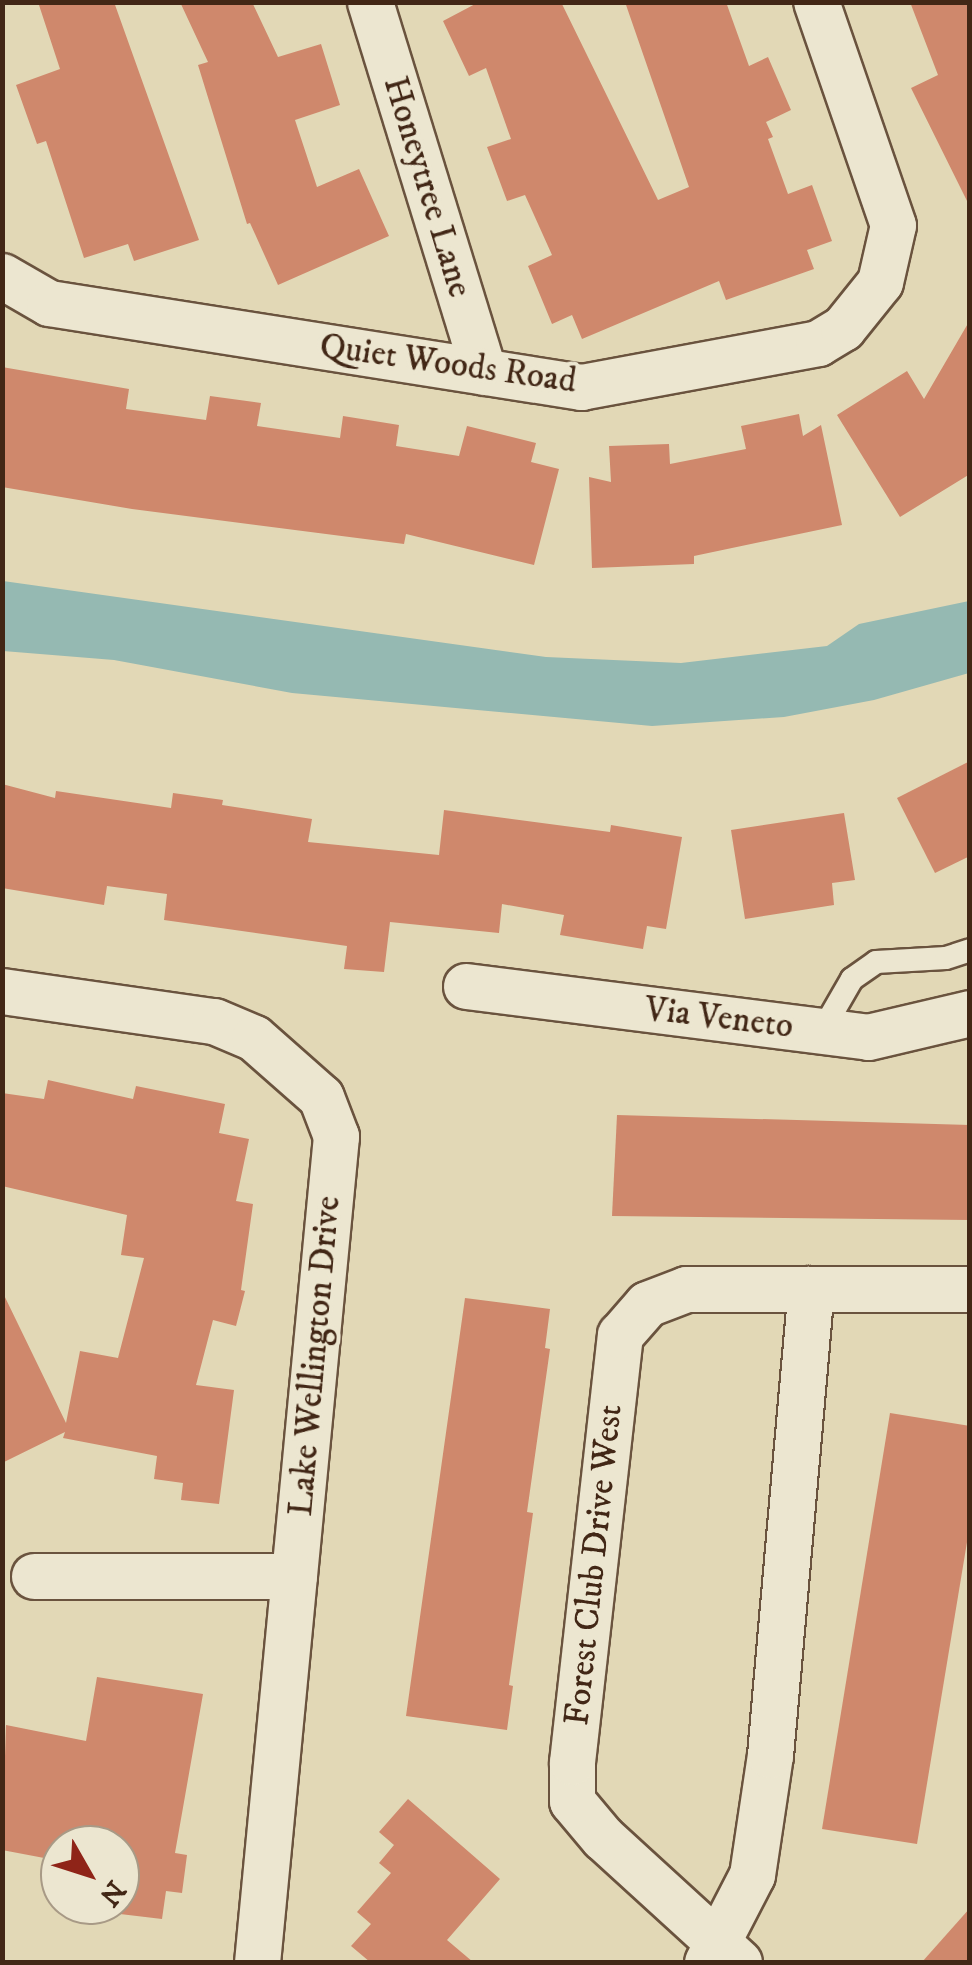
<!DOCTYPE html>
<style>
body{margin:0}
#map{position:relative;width:972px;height:1965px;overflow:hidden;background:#e2d8b6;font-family:"IM FELL DW Pica",serif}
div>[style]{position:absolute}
.water>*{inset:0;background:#95b9b2}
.building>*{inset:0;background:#cf886c}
.roads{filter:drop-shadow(2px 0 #6a533e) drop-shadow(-2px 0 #6a533e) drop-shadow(0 2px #6a533e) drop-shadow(0 -2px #6a533e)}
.service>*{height:22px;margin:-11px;padding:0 11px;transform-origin:11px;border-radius:11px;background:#ece6d0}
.minor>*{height:45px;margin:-22.5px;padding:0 22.5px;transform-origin:22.5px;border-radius:22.5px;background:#ece6d0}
span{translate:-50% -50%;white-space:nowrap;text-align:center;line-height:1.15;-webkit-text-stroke:8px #ece6d0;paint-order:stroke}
.street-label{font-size:35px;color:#422716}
.frame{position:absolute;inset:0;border:5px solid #422716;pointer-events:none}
.north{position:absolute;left:40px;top:1825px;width:100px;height:100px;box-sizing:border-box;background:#ece6d0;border:2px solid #a89a86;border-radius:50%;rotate:129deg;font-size:28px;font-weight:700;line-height:40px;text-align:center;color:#422716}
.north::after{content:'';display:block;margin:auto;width:35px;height:45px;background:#8f2418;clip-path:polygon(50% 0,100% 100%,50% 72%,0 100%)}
</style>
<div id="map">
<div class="water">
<i style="clip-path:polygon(3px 581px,546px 657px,681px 663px,827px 646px,859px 624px,969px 601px,969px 673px,874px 700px,784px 717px,652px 726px,292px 693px,114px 660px,3px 651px)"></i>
</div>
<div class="building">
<i style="clip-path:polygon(38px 2px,114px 2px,199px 240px,134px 261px,128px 244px,84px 258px,46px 141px,37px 144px,16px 85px,60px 69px)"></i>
<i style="clip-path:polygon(180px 2px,252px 2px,278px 57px,321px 44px,340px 105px,295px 120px,317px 187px,359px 169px,389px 236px,278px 285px,250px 223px,247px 224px,198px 65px,208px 62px)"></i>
<i style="clip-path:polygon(479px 2px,561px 2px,658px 200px,689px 187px,625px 2px,726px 2px,749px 66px,768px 57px,791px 110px,766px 122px,773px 137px,768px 139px,788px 194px,812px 185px,832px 241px,807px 250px,814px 269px,726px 300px,719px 281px,582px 339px,572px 315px,552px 324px,528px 266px,552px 255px,525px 195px,507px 201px,487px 147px,511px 139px,486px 68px,469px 76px,443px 21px)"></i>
<i style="clip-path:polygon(910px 2px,970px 2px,970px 207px,911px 88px,938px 75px)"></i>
<i style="clip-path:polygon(970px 320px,970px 474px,900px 517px,837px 415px,907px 371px,924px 399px)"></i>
<i style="clip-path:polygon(2px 367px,129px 389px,126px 409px,206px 420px,210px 396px,261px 403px,257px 426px,340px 438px,343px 416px,399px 425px,396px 446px,459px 456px,467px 426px,536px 443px,531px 462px,559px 469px,534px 565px,406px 534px,404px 544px,132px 509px,2px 487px)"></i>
<i style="clip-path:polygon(799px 414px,803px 436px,821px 425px,842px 525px,694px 556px,694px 564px,592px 568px,589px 477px,611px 482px,609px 446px,669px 444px,670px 464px,746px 449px,741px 426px)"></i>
<i style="clip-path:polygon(970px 761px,970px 856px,935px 873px,897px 798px)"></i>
<i style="clip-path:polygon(2px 784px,55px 798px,56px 791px,171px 808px,173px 793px,223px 800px,222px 805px,312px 819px,308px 842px,439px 855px,444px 810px,610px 832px,611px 825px,682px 837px,666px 929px,647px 926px,643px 949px,560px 935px,564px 915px,502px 904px,499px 933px,390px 922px,384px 972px,344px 969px,347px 946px,164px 920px,167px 894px,107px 886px,104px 905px,2px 888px)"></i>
<i style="clip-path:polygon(844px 813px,855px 880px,832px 883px,834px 905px,745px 919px,731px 830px)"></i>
<i style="clip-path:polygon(48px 1080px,133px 1099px,136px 1086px,225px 1104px,219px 1133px,249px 1139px,236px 1201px,253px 1204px,241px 1290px,245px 1291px,236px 1326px,213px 1320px,196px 1385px,234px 1390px,219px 1504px,181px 1500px,183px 1483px,154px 1479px,157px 1456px,63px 1438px,65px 1432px,2px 1463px,2px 1291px,66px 1423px,80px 1351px,118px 1358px,144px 1258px,121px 1255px,127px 1215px,2px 1186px,2px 1093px,44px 1099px)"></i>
<i style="clip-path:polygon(617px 1115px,970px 1125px,970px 1220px,612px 1216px)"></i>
<i style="clip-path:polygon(465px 1298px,550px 1309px,545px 1348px,550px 1349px,527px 1512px,533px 1513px,509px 1685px,513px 1686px,507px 1730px,406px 1716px)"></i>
<i style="clip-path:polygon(890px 1413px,970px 1426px,970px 1524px,917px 1844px,822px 1829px)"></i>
<i style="clip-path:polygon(97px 1677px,203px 1694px,175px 1853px,187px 1855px,182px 1893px,166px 1891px,162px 1919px,120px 1914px,120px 1845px,60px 1845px,60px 1861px,2px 1850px,6px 1725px,86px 1741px)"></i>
<i style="clip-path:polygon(408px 1799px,500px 1879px,447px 1940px,473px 1962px,370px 1962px,351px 1946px,371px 1924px,357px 1912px,391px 1873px,379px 1863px,394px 1845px,379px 1832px)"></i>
<i style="clip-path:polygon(970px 1908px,970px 1962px,922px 1962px)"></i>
</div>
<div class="roads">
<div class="service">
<i style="left:822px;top:1031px;width:60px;rotate:-60deg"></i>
<i style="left:852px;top:979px;width:29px;rotate:-35deg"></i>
<i style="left:876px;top:962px;width:70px;rotate:-3.3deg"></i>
<i style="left:946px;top:958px;width:25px;rotate:-18deg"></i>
</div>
<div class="minor">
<i style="left:370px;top:2px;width:387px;rotate:72.9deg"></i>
<i style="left:2px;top:276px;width:54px;rotate:29.9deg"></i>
<i style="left:49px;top:303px;width:539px;rotate:8.97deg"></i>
<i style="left:581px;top:387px;width:241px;rotate:-10.5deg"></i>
<i style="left:818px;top:343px;width:29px;rotate:-31deg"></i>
<i style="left:843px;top:328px;width:59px;rotate:-51.2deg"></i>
<i style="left:880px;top:282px;width:58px;rotate:-77.2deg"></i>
<i style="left:893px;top:225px;width:236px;rotate:-109deg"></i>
<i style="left:466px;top:986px;width:405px;rotate:7.2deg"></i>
<i style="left:868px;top:1037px;width:105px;rotate:-13.2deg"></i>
<i style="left:2px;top:991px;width:214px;rotate:8.1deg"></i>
<i style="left:214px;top:1021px;width:43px;rotate:23deg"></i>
<i style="left:254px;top:1038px;width:89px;rotate:41.4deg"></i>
<i style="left:321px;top:1097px;width:42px;rotate:69deg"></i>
<i style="left:336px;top:1136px;width:830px;rotate:95.46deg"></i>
<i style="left:34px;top:1576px;width:260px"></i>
<i style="left:707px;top:1962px;width:98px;rotate:-62.7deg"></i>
<i style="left:752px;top:1875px;width:121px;rotate:-81.5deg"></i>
<i style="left:770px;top:1755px;width:468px;rotate:-85deg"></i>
<i style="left:739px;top:1962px;width:184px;rotate:-137.6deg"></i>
<i style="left:603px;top:1838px;width:48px;rotate:-130deg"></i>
<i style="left:572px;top:1801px;width:39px;rotate:-90deg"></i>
<i style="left:572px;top:1762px;width:430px;rotate:-83.6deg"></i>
<i style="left:620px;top:1335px;width:41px;rotate:-48.9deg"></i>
<i style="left:647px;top:1304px;width:42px;rotate:-21deg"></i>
<i style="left:686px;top:1289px;width:284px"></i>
</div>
</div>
<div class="street-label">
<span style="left:427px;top:187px;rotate:73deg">Honeytree Lane</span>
<span style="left:448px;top:364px;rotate:8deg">Quiet Woods Road</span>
<span style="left:719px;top:1018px;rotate:7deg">Via Veneto</span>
<span style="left:315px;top:1356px;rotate:-85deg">Lake Wellington Drive</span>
<span style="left:594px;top:1565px;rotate:-84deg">Forest Club Drive West</span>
</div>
<div class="frame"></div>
<div class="north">N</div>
</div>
